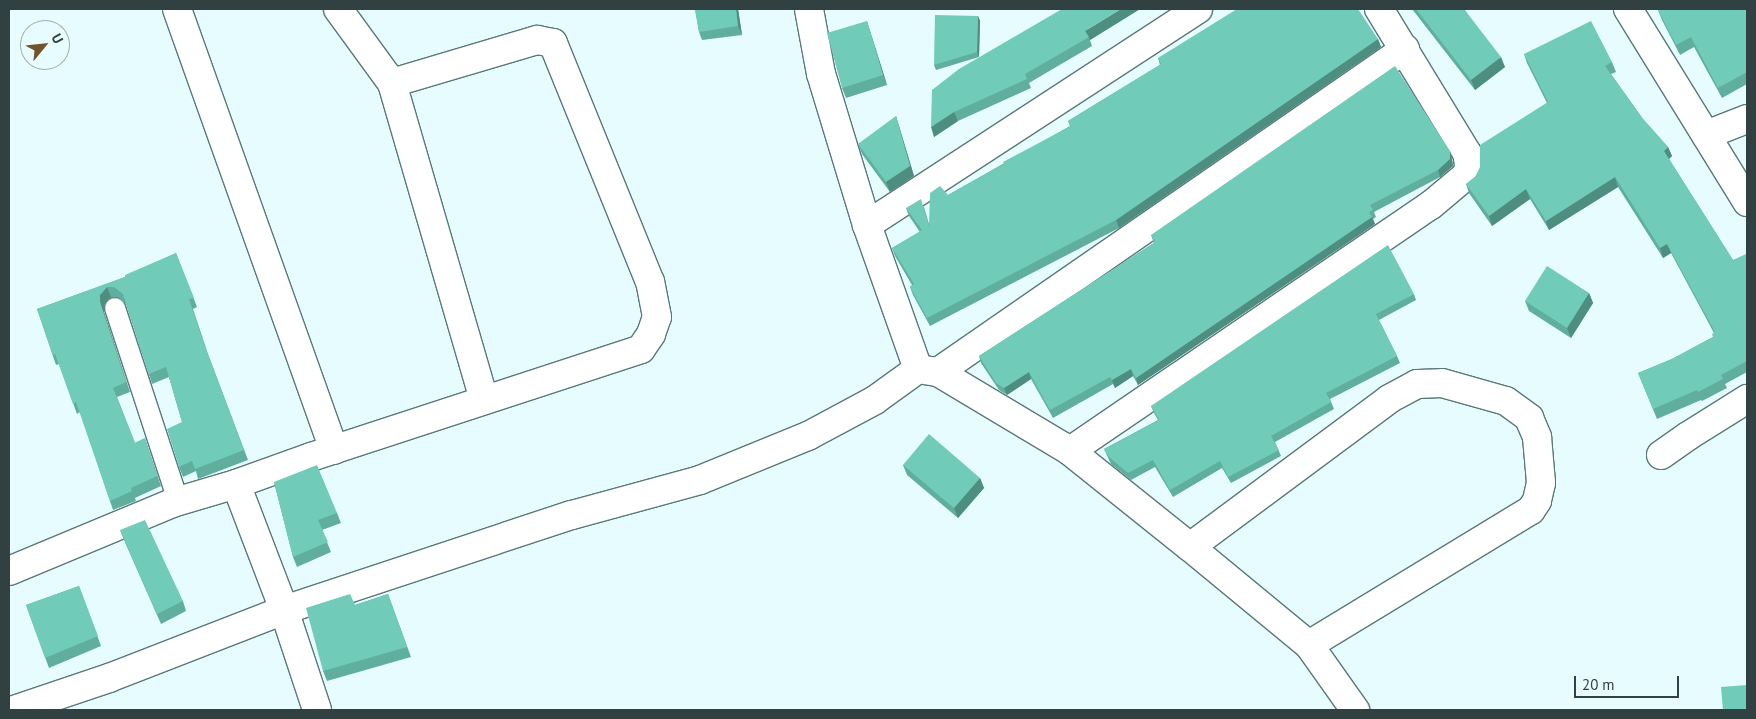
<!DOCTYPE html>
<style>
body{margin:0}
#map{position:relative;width:1756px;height:719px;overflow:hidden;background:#e7fcff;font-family:"PT Sans",sans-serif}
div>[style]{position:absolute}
.roads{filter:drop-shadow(1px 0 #58797c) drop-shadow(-1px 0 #58797c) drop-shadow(0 1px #58797c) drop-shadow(0 -1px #58797c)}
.lane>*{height:20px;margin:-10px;padding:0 10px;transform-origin:10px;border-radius:10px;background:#fff}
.street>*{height:28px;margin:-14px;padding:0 14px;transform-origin:14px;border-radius:14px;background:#fff}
.wall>*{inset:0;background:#60af9e}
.shaded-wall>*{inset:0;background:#4e8e81}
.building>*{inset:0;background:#70cbb8}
span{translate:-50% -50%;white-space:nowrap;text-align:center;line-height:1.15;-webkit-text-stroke:4px #e7fcff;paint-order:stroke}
.frame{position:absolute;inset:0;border:10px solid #314041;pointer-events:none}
.north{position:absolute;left:20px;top:20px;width:50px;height:50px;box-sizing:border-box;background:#e7fcff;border:1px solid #9eb1b3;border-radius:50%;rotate:62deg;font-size:14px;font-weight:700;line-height:20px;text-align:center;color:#314041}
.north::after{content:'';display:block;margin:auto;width:18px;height:22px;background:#715427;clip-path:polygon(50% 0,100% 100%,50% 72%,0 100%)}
.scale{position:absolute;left:1574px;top:676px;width:105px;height:22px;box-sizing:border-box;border:2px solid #314041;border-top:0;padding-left:6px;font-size:15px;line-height:18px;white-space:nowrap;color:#314041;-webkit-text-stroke:4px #e7fcff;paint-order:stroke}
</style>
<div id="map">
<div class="roads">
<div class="lane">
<i style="left:115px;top:308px;width:203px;rotate:71.9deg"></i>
</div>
<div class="street">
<i style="left:177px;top:9px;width:468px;rotate:70.4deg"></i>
<i style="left:338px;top:9px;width:92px;rotate:53.9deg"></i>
<i style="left:392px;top:83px;width:330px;rotate:73.8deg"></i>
<i style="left:1628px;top:9px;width:227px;rotate:58.3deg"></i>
<i style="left:1706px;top:135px;width:44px;rotate:-21.3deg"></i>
<i style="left:867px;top:225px;width:395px;rotate:-33.1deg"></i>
<i style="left:918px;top:369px;width:20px;rotate:9deg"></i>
<i style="left:938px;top:372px;width:154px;rotate:30.9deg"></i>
<i style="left:1070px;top:451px;width:154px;rotate:38.7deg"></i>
<i style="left:1190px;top:547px;width:248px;rotate:-36.6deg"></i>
<i style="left:1389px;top:399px;width:32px;rotate:-28deg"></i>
<i style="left:1417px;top:384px;width:25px;rotate:-2deg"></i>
<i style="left:1442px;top:383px;width:66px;rotate:15.7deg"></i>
<i style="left:1506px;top:401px;width:29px;rotate:36deg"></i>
<i style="left:1529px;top:418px;width:21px;rotate:67deg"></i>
<i style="left:1537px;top:437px;width:46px;rotate:85deg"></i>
<i style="left:1541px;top:483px;width:18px;rotate:103deg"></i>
<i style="left:1537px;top:501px;width:11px;rotate:124deg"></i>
<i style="left:1531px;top:510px;width:260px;rotate:148.7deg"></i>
<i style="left:938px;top:372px;width:568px;rotate:-34.67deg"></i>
<i style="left:1070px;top:451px;width:437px;rotate:-34.3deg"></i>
<i style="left:1431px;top:205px;width:48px;rotate:-40deg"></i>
<i style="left:1468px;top:174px;width:10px;rotate:-84deg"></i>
<i style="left:1469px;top:164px;width:11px;rotate:-100deg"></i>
<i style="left:1467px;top:153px;width:169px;rotate:-121.4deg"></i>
<i style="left:1661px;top:455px;width:33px;rotate:-35deg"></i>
<i style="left:1688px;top:436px;width:70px;rotate:-32.1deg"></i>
<i style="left:236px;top:484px;width:80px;rotate:-19.8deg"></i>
<i style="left:311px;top:457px;width:347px;rotate:-18.1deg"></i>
<i style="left:641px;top:349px;width:18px;rotate:-56deg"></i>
<i style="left:651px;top:334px;width:18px;rotate:-71deg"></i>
<i style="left:657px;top:317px;width:36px;rotate:-101deg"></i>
<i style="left:650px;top:282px;width:258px;rotate:-112.1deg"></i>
<i style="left:553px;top:43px;width:16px;rotate:-169deg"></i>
<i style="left:537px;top:40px;width:151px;rotate:163.5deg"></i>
<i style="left:1190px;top:547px;width:154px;rotate:39.5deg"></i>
<i style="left:1309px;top:645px;width:80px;rotate:54.7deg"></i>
<i style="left:9px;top:571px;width:177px;rotate:-22.6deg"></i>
<i style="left:172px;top:503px;width:67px;rotate:-16.5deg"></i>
<i style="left:236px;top:484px;width:135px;rotate:69.1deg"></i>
<i style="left:284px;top:610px;width:303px;rotate:-18.3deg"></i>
<i style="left:572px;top:515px;width:133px;rotate:-15.3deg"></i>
<i style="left:700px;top:480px;width:117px;rotate:-22.2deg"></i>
<i style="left:808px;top:436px;width:76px;rotate:-28.2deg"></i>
<i style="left:875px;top:400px;width:53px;rotate:-35.8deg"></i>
<i style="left:918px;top:369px;width:153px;rotate:-109.5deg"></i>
<i style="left:867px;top:225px;width:158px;rotate:-106.9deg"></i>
<i style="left:821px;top:74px;width:66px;rotate:-100.5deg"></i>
<i style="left:14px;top:710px;width:100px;rotate:-18.6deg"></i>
<i style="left:109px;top:678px;width:188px;rotate:-21.2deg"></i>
<i style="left:284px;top:610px;width:105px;rotate:71.7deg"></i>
</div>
</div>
<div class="wall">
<i style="clip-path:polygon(695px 9px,738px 9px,742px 35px,702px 40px,699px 32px)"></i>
<i style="clip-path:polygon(1140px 9px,1090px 40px,1092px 46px,1029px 83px,1031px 88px,958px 121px,934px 137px,932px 90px)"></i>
<i style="clip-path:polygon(1412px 9px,1464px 9px,1505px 67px,1475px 90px)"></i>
<i style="clip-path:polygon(1747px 9px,1747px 84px,1722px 98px,1694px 47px,1680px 55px,1662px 20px,1658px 10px)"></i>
<i style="clip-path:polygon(978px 16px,980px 21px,979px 57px,936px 70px,934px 65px)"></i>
<i style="clip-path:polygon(867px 21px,887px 85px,846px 98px,842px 88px)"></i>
<i style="clip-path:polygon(1378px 39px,1381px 47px,1119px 228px,930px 326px,913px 295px,910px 287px,912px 285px,895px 256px,892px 248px,920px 232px,909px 216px,906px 208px,924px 207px,929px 224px,948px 195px,1070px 126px,1068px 121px,1160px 65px,1158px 58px)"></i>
<i style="clip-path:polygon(1524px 54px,1612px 62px,1616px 72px,1611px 74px,1643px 119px,1668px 147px,1672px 156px,1669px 159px,1733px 260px,1747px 257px,1747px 372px,1725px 384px,1727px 388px,1702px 401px,1701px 400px,1657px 419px,1638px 373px,1672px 359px,1713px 337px,1714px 333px,1671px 253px,1663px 258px,1618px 187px,1549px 230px,1530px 199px,1492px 226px,1469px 193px,1466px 184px,1475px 177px,1547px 103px,1527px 63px)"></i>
<i style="clip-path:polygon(899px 126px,914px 176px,890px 192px,862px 154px,858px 144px)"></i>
<i style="clip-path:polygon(1450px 151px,1452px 159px,1453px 166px,1440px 177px,1374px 212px,1376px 217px,1373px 219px,1375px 224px,1138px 385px,1133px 376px,1115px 388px,1113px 384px,1053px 418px,1031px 379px,1007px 395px,999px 390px,981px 363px,979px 356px,1154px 243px,1151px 235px)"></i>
<i style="clip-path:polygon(176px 253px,197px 307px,193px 309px,208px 354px,248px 460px,198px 479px,196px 471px,183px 477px,179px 467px,182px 422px,169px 377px,152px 384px,126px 304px,118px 297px,111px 297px,104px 305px,104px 312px,130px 392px,117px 397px,135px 443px,145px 438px,161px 486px,135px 498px,136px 501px,113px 510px,80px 412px,77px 414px,59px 364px,56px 365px,37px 309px,125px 277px)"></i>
<i style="clip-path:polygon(1589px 293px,1593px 303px,1571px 338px,1529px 311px,1525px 301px)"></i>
<i style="clip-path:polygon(1414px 294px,1416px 300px,1379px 320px,1397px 356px,1400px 363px,1330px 399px,1334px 409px,1275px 442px,1281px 456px,1231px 483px,1222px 468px,1173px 497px,1155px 467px,1131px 480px,1111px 464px,1104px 449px,1158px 420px,1154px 413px,1151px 406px)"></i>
<i style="clip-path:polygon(903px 465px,980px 478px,984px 488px,958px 518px,907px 475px)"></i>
<i style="clip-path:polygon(274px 482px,337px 513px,341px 523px,322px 530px,331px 552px,297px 567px,293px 557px)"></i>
<i style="clip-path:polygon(120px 530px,183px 601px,186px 611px,161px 624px,124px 540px)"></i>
<i style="clip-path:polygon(79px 586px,101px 646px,49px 668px,26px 605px)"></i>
<i style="clip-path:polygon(388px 594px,411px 657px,327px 681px,323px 671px,355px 605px)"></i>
</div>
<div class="shaded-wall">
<i style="clip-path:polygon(736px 9px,738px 9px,742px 35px,738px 26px)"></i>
<i style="clip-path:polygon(1121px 9px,1140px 9px,1090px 40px,1085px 31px)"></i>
<i style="clip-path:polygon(978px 16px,980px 21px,979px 57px,977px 52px)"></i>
<i style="clip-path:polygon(867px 21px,870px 31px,887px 85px,883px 75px)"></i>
<i style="clip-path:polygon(1378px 39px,1381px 47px,1119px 228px,1116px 220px)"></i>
<i style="clip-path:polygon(1501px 57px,1505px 67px,1475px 90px,1471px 80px)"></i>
<i style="clip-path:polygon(954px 112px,958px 121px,934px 137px,931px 127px)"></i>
<i style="clip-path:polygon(896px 116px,914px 176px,890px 192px,886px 182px)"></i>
<i style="clip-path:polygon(1668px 147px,1672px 156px,1667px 161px,1664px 151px)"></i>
<i style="clip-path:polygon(1450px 151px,1452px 159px,1453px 166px,1440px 177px,1438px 170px)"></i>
<i style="clip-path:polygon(1615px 177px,1618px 187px,1549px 230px,1546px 221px)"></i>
<i style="clip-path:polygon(1526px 189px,1530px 199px,1492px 226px,1489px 216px)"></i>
<i style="clip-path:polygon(1372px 217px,1375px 224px,1138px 385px,1136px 378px)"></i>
<i style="clip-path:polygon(1667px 244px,1671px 253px,1663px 258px,1660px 248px)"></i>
<i style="clip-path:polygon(107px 287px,111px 297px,104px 305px,104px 312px,130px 392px,100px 302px,100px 295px)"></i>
<i style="clip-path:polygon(1589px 293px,1593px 303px,1571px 338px,1567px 328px)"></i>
<i style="clip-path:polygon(1131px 369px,1133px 376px,1115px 388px,1112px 380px)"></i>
<i style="clip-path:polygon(1029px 372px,1031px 379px,1007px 395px,1004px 388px)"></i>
<i style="clip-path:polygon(980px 478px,984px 488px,958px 518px,954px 508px)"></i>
</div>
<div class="building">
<i style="clip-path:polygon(695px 9px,736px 9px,738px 26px,699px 32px)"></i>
<i style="clip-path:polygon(1062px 9px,1121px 9px,1085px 31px,1089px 37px,1025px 74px,1027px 79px,954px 112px,931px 127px,932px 90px,959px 69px)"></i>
<i style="clip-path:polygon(1237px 9px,1358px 9px,1378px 39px,1116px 220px,927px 318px,910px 287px,914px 284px,892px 248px,922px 230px,906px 208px,921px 199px,929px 226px,930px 193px,940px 186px,948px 195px,1004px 164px,1003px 162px,1071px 126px,1068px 121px,1161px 64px,1158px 58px)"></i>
<i style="clip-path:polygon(1416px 9px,1464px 9px,1501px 57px,1471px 80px)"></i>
<i style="clip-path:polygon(1660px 9px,1747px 9px,1747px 72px,1718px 88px,1691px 37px,1676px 45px,1658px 10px)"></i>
<i style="clip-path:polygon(935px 15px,978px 16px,977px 52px,934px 65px)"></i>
<i style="clip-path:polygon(867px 21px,883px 75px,842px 88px,827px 33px)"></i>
<i style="clip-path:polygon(1591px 21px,1612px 62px,1605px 66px,1643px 119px,1668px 147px,1664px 151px,1733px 260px,1746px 254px,1747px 257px,1747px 361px,1721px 375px,1723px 379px,1698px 392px,1697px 390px,1653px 409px,1638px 373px,1672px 359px,1713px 337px,1712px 334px,1715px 332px,1667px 244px,1660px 248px,1615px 177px,1546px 221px,1526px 189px,1489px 216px,1466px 184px,1475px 177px,1480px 167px,1480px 145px,1548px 102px,1524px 54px)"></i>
<i style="clip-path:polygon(1395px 66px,1450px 151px,1450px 159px,1438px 170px,1370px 205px,1373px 210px,1369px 212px,1372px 217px,1136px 378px,1131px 369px,1112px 380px,1110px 377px,1050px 410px,1029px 372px,1004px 388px,996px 383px,979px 356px,1155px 242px,1151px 235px)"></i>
<i style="clip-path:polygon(896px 116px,910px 166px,886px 182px,858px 144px)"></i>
<i style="clip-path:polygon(1388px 245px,1414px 294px,1376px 314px,1397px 356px,1326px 393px,1331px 402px,1271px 436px,1279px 450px,1228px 477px,1220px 461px,1170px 490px,1153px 460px,1128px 473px,1109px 457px,1104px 449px,1159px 420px,1151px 406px)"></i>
<i style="clip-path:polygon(176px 253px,194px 298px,189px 299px,205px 347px,244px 450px,195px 469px,192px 461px,179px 467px,167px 429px,182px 422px,166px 367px,149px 374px,123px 294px,114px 287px,107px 287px,100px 295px,100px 302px,126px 382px,113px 388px,135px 443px,145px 438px,157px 476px,131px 488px,132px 491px,110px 501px,76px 402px,73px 404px,55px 354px,53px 355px,37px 309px,125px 277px,125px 275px)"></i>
<i style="clip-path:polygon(1547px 266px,1589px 293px,1567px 328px,1525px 301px)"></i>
<i style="clip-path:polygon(929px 434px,980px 478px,954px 508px,903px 465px)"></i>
<i style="clip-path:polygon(317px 465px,337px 513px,318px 520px,328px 542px,293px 557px,274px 482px)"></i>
<i style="clip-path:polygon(145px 520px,183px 601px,157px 614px,120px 530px)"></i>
<i style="clip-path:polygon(79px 586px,98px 636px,45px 658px,26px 605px)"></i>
<i style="clip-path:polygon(350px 594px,355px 605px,388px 594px,407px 647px,323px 671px,306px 608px)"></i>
<i style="clip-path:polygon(1747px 685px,1747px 710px,1723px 710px,1721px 687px)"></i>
</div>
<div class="frame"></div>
<div class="north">U</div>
<div class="scale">20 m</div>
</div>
